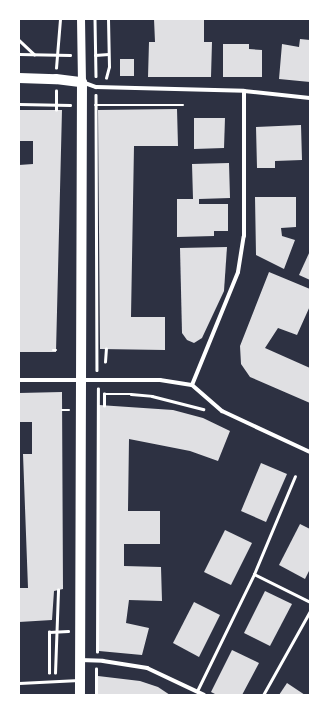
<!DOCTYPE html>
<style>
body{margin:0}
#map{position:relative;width:329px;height:714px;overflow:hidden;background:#2d3142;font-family:Manrope,sans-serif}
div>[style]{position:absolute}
.building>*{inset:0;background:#e0e0e3}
.path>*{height:2.5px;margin:-1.25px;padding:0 1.25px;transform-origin:1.25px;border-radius:1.25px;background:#fff}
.service>*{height:3px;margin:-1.5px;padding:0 1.5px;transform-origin:1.5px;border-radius:1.5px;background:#fff}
.minor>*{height:4px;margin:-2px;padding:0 2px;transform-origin:2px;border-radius:2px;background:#fff}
.secondary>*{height:8px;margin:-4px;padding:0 4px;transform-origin:4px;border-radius:4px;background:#fff}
.primary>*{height:10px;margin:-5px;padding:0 5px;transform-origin:5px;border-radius:5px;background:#fff}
span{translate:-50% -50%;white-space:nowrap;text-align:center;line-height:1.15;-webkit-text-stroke:4px #fff;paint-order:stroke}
.frame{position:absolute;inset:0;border:20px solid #fff;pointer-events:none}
</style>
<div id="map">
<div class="building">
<i style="clip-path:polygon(154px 19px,204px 19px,204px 42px,212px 42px,211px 77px,148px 77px,149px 42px,155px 42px)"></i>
<i style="clip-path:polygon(300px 39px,310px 40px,310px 82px,279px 79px,282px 44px,299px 47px)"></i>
<i style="clip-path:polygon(223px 44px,249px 44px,249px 49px,262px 50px,262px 77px,223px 77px)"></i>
<i style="clip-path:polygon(120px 59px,134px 59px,134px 76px,120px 76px)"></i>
<i style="clip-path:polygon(177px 109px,178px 146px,134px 146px,131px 317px,165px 317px,165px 350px,100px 349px,98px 110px)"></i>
<i style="clip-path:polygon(19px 110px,62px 110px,56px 352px,19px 352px,19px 165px,33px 164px,33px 141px,19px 141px)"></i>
<i style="clip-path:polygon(194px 118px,225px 118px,224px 148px,194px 149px)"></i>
<i style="clip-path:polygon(301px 125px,302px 160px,275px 161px,275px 168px,257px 168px,256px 127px)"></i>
<i style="clip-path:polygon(229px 163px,230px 198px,199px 199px,199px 204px,228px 204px,228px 231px,214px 231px,214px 236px,177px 237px,177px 199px,193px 199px,192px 164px)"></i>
<i style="clip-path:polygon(255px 197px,296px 197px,296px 227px,281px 228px,282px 236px,295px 240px,284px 269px,256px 255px)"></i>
<i style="clip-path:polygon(227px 247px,224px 291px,202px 338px,194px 343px,187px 340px,182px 333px,180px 248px)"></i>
<i style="clip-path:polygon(310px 251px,310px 280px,299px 275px)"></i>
<i style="clip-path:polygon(269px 272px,310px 289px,310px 306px,297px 335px,278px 328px,265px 348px,310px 368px,310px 403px,250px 377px,241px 364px,240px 346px)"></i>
<i style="clip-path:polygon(62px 392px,63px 589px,54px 591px,52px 620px,19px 622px,19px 588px,28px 588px,23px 454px,32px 454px,32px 422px,19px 422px,19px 393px)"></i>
<i style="clip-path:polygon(99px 405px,173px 410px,203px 418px,230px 431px,218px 461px,190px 451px,129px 439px,128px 511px,160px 511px,160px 544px,124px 544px,124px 566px,161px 567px,162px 601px,129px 600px,126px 623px,149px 628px,142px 655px,99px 651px)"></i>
<i style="clip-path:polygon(261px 463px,287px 474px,266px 522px,241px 511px)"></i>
<i style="clip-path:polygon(300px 524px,310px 529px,310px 569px,305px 579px,279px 565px)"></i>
<i style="clip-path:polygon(225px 530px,252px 543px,231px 585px,204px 572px)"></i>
<i style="clip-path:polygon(265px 591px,292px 604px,270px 646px,244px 633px)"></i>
<i style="clip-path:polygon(194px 602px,220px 615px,199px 657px,173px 643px)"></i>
<i style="clip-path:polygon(232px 650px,259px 663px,242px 695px,217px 695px,211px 692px)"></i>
<i style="clip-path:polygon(98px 676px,140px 681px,158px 687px,170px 695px,98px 695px)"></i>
<i style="clip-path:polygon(287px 683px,305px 695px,279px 695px)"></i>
</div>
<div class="path">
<i style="left:95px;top:19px;width:57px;rotate:89deg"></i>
<i style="left:19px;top:40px;width:21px;rotate:43deg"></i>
<i style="left:19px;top:54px;width:51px;rotate:1.1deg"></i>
<i style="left:95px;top:55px;width:13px;rotate:-4deg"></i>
<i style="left:56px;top:68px;width:49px;rotate:-85.3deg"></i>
<i style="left:106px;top:78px;width:11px;rotate:-75deg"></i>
<i style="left:109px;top:67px;width:48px;rotate:-91.2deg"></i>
<i style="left:96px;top:95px;width:275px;rotate:89.8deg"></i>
<i style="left:19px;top:104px;width:51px;rotate:1.1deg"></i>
<i style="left:95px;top:105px;width:88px"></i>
<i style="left:56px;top:110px;width:19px;rotate:-90deg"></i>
<i style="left:53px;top:350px;width:3px"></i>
<i style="left:105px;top:362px;width:13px;rotate:-86deg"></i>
<i style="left:104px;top:406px;width:12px;rotate:-90deg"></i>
<i style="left:104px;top:394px;width:27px"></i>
<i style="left:131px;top:394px;width:21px;rotate:5deg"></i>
<i style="left:152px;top:396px;width:53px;rotate:14.3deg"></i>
<i style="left:62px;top:410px;width:7px"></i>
<i style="left:97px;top:652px;width:263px;rotate:-89.8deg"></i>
<i style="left:49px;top:673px;width:41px;rotate:-90deg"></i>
<i style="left:49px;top:632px;width:19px;rotate:-3deg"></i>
<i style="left:55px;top:673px;width:83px;rotate:-87.9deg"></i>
<i style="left:96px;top:695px;width:26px;rotate:-90deg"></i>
</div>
<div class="service">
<i style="left:254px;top:574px;width:63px;rotate:26.6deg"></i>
<i style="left:19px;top:683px;width:60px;rotate:-2.9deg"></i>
<i style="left:197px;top:691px;width:130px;rotate:-64deg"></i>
<i style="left:254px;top:574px;width:106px;rotate:-67.3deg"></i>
<i style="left:263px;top:695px;width:96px;rotate:-60.8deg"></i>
</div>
<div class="minor">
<i style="left:82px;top:82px;width:15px;rotate:20deg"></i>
<i style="left:96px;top:87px;width:148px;rotate:1.5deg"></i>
<i style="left:244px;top:91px;width:66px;rotate:6.1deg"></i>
<i style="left:19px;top:380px;width:141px"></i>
<i style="left:160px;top:380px;width:32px;rotate:9deg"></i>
<i style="left:192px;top:385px;width:40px;rotate:41deg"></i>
<i style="left:222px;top:411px;width:97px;rotate:25deg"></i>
<i style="left:192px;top:385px;width:122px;rotate:-67.8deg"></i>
<i style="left:238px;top:272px;width:36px;rotate:-81deg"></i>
<i style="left:244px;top:236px;width:145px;rotate:-90deg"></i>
<i style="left:80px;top:660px;width:23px;rotate:2deg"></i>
<i style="left:103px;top:661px;width:45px;rotate:9deg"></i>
<i style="left:147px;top:668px;width:63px;rotate:25.3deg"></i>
</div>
<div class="secondary">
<i style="left:81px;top:19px;width:63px;rotate:89.1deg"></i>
</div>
<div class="primary">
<i style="left:19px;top:78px;width:37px;rotate:2deg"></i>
<i style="left:56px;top:79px;width:26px;rotate:7deg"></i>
<i style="left:82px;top:82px;width:613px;rotate:90.19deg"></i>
</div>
<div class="frame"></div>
</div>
